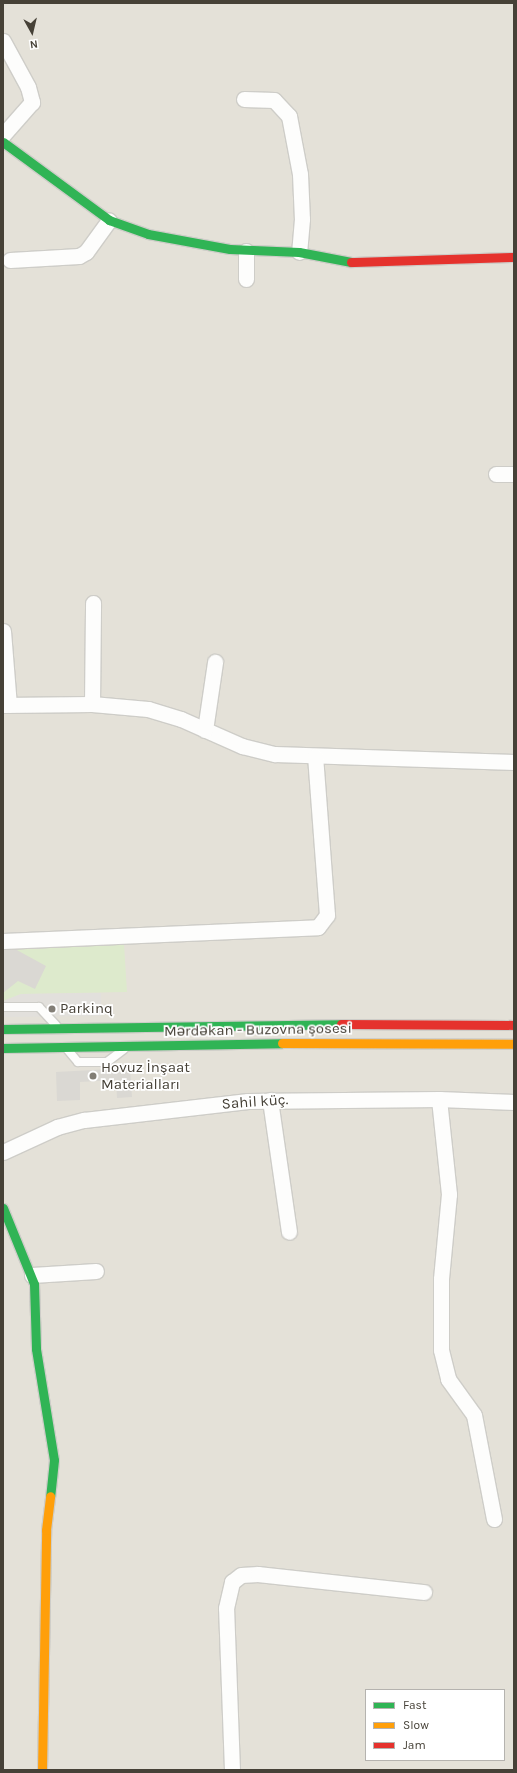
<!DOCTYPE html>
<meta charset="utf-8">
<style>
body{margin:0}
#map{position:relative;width:517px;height:1773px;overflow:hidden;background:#f0efeb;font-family:Karla,sans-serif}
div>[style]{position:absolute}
.residential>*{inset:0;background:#e4e1d8}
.green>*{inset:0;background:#ddeacc}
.parking>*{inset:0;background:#e2e0dc}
.building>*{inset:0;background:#dad8d3}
.roads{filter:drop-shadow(1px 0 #cecdc8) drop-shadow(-1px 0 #cecdc8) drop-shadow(0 1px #cecdc8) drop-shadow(0 -1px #cecdc8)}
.lane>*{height:8px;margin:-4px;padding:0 4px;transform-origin:4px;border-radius:4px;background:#fdfdfc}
.street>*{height:15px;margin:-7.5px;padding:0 7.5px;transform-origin:7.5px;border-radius:7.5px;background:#fdfdfc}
.fast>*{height:9px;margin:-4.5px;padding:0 4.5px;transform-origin:4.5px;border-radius:4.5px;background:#30b455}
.slow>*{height:9px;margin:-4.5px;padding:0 4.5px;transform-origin:4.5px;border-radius:4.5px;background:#ff9f0a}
.jam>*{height:9px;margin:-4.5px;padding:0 4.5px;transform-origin:4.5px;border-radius:4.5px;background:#e5322d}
.dots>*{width:11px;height:11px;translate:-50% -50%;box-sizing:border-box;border:2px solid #fff;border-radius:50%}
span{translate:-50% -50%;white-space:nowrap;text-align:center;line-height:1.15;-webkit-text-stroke:3.5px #fff;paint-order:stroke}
.poi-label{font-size:15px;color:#464137}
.left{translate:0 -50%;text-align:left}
.street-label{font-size:15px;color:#464137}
.frame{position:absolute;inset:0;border:4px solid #464137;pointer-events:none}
.legend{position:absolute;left:365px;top:1689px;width:140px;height:72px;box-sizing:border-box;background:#fff;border:1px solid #b5b3af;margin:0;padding:5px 7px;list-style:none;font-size:12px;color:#464137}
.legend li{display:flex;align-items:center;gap:8px;height:20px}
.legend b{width:20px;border:1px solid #b5b3af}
.north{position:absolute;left:12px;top:12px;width:40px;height:40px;-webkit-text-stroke:3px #fff;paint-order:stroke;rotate:172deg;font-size:11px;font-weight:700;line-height:16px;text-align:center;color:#464137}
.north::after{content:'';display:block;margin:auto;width:14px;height:18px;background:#464137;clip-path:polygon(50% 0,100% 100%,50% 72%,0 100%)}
</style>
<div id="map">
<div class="residential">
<i style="clip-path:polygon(evenodd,3px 3px,514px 3px,514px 1770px,3px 1770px,3px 3px,366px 1690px,504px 1690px,504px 1760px,366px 1760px,366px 1690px)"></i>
</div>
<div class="green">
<i style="clip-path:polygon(124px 944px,127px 992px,21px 994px,3px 1001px,3px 946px)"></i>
</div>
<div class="parking">
<i style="clip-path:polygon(101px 993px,101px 1016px,3px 1017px,3px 1001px,21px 994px)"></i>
</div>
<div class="building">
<i style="clip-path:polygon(15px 949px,46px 966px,35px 989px,18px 981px,3px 993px,3px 950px)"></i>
<i style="clip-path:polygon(130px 1068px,132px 1097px,117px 1098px,116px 1080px,80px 1082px,80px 1100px,57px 1101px,56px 1072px)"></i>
</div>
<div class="roads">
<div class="lane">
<i style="left:3px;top:1007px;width:36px"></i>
<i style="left:39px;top:1007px;width:25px;rotate:47deg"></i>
<i style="left:67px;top:1049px;width:17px;rotate:50deg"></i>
<i style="left:78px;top:1062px;width:29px"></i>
<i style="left:107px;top:1062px;width:21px;rotate:-37deg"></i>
</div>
<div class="street">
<i style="left:3px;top:41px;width:52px;rotate:61.5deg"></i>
<i style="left:28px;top:87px;width:16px;rotate:75deg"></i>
<i style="left:32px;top:102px;width:44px;rotate:131.3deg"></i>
<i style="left:244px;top:99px;width:30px;rotate:2deg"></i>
<i style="left:274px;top:100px;width:22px;rotate:47deg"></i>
<i style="left:289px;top:116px;width:59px;rotate:79.3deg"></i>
<i style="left:300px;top:174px;width:45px;rotate:87.5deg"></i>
<i style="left:302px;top:219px;width:33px;rotate:95deg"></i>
<i style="left:10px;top:260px;width:69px;rotate:-3.3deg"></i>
<i style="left:79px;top:256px;width:8px;rotate:-30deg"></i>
<i style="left:86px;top:252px;width:39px;rotate:-54deg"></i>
<i style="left:246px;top:279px;width:28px;rotate:-90deg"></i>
<i style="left:496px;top:474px;width:18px"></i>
<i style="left:3px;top:631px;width:74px;rotate:85.4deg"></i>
<i style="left:92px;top:704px;width:101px;rotate:-89.4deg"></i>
<i style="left:3px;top:705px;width:89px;rotate:-0.6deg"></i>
<i style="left:92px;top:704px;width:56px;rotate:5.1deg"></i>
<i style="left:148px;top:709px;width:34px;rotate:17deg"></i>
<i style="left:181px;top:719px;width:67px;rotate:23.9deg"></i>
<i style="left:242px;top:746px;width:34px;rotate:14deg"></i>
<i style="left:275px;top:754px;width:239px;rotate:1.9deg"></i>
<i style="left:205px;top:730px;width:69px;rotate:-81.6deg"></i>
<i style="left:3px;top:941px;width:315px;rotate:-2.5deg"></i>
<i style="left:318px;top:927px;width:15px;rotate:-53deg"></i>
<i style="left:327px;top:915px;width:159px;rotate:-94.3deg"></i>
<i style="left:439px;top:1099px;width:96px;rotate:84deg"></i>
<i style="left:449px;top:1194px;width:85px;rotate:95.4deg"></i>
<i style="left:441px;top:1279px;width:71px;rotate:90deg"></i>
<i style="left:441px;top:1350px;width:30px;rotate:76deg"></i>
<i style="left:448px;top:1379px;width:44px;rotate:54.2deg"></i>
<i style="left:474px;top:1415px;width:106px;rotate:79.1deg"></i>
<i style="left:270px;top:1100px;width:133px;rotate:81.8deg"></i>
<i style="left:3px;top:1152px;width:60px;rotate:-24.8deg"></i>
<i style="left:57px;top:1127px;width:28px;rotate:-15deg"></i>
<i style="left:84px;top:1120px;width:165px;rotate:-6.6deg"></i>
<i style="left:248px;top:1101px;width:191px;rotate:-0.6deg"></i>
<i style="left:439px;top:1099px;width:75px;rotate:2.3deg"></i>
<i style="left:32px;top:1275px;width:64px;rotate:-3.6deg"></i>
<i style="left:232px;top:1770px;width:162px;rotate:-92.1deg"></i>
<i style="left:226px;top:1608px;width:27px;rotate:-77deg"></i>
<i style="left:232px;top:1582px;width:11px;rotate:-38deg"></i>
<i style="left:241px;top:1575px;width:17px;rotate:-3deg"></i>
<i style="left:258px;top:1574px;width:167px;rotate:6.2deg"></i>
</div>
<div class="fast">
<i style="left:3px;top:142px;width:132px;rotate:36.3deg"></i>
<i style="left:109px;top:220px;width:41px;rotate:19.7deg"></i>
<i style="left:148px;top:234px;width:83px;rotate:10.4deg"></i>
<i style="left:230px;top:249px;width:69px;rotate:2.5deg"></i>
<i style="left:299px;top:252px;width:53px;rotate:10.9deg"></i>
<i style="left:3px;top:1029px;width:338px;rotate:-0.8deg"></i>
<i style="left:3px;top:1048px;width:279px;rotate:-1deg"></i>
<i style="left:3px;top:1208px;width:82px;rotate:67.8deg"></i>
<i style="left:34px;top:1284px;width:65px;rotate:88.2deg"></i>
<i style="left:36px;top:1349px;width:112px;rotate:80.8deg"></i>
<i style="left:54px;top:1460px;width:36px;rotate:96deg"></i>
</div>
<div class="slow">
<i style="left:282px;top:1043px;width:232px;rotate:0.2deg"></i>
<i style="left:42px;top:1770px;width:240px;rotate:-89deg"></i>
<i style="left:46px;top:1530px;width:34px;rotate:-83deg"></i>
</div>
<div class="jam">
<i style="left:351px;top:262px;width:163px;rotate:-1.8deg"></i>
<i style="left:341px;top:1024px;width:173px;rotate:0.3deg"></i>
</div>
</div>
<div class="dots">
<i style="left:52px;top:1009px;background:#827e76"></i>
<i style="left:93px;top:1076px;background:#827e76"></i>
</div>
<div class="poi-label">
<span class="left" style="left:60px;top:1009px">Parkinq</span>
<span class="left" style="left:101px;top:1076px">Hovuz İnşaat<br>Materialları</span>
</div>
<div class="street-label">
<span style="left:258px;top:1030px;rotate:-1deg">Mərdəkan - Buzovna şosesi</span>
<span style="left:255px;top:1102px;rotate:-4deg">Sahil küç.</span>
</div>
<div class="frame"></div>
<ul class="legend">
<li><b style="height:5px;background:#30b455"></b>Fast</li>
<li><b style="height:5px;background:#ff9f0a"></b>Slow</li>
<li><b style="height:5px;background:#e5322d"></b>Jam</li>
</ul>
<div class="north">N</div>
</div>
